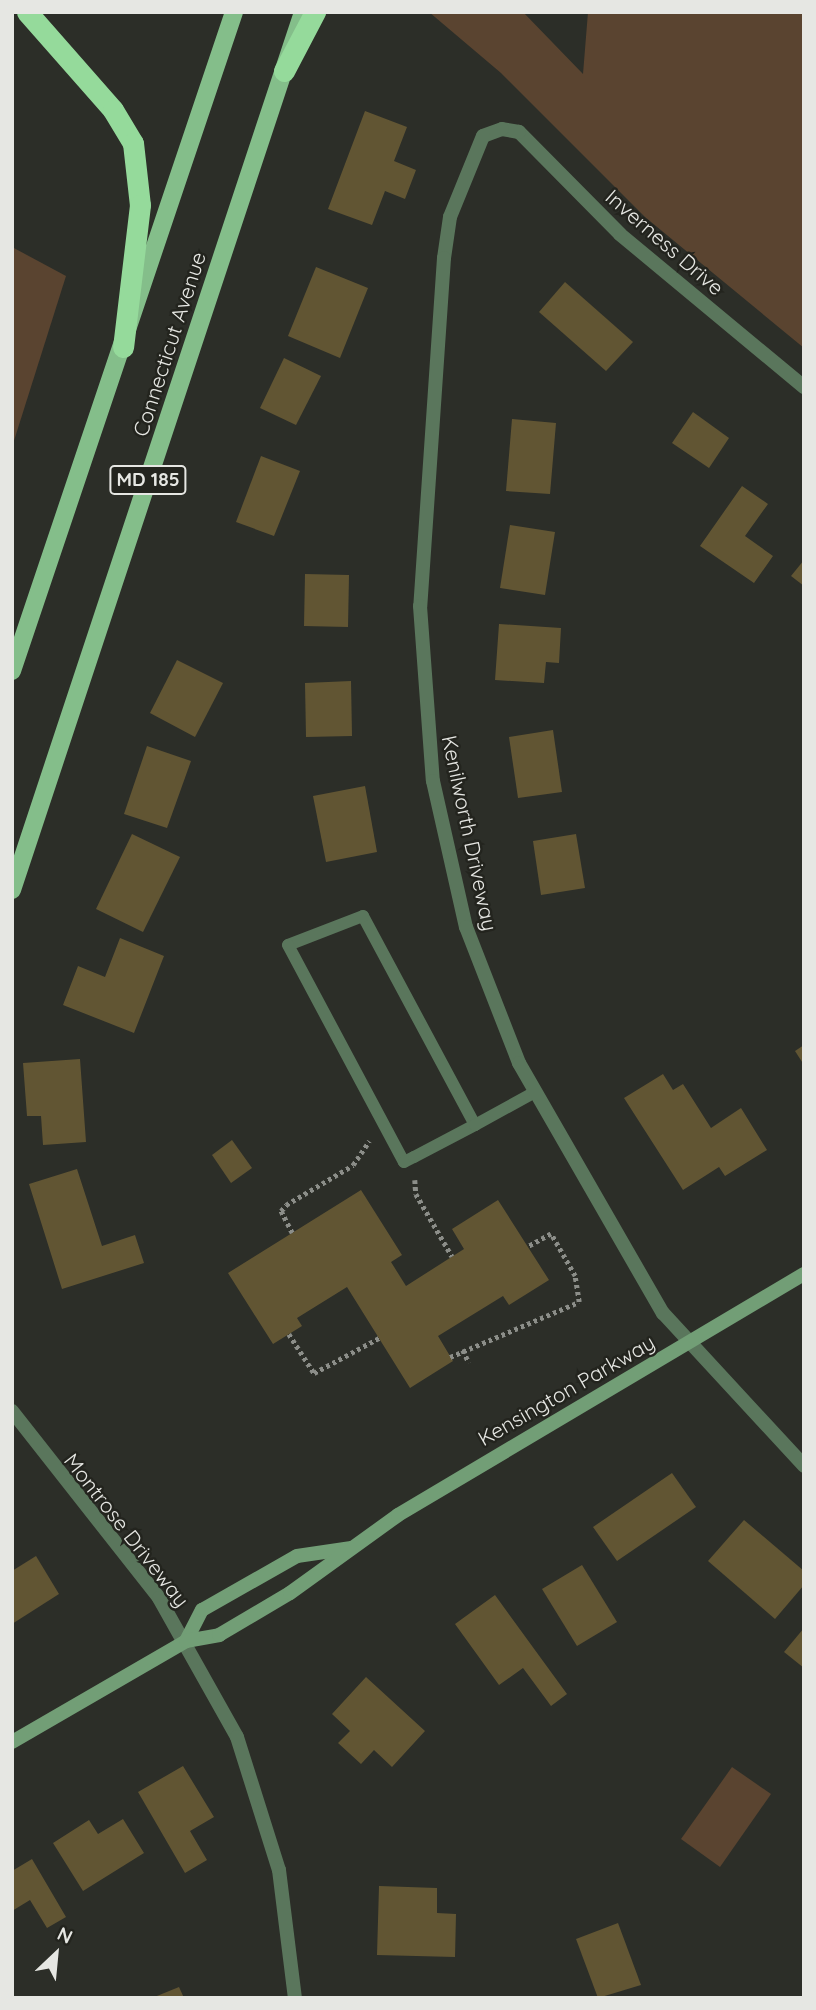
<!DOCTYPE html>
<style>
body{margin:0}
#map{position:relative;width:816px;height:2010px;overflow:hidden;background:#2c2e28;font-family:Quicksand,sans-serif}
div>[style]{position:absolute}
.green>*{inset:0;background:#5a4430}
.building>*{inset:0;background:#615533}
.path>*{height:4.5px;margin-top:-2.25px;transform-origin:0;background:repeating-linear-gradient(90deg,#8c8e89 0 3.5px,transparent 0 7px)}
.lane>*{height:12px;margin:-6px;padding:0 6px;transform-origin:6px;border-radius:6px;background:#5a765c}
.street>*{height:14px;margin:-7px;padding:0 7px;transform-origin:7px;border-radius:7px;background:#5a765c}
.secondary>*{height:14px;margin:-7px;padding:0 7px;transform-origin:7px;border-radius:7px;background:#729e76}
.primary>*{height:18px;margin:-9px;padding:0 9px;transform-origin:9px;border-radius:9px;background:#84be8a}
.highway>*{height:21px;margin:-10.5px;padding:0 10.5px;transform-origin:10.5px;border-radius:10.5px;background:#95da9b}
span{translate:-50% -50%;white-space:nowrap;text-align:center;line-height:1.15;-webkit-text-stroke:5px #23241e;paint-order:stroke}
.shield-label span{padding:2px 5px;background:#23241e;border:2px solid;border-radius:5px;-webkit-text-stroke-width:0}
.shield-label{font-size:19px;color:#e6e7e3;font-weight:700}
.street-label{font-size:21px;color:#e6e7e3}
.frame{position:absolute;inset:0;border:14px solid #e6e7e3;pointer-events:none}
.north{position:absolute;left:21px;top:1919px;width:70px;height:70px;-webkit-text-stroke:5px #23241e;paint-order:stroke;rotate:26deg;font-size:19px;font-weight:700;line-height:28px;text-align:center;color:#e6e7e3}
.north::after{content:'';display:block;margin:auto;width:24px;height:32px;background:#e6e7e3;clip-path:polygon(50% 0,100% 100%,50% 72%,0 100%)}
</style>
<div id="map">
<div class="green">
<i style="clip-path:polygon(429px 12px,523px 12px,583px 74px,588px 12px,804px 12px,804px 348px,645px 217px,501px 73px)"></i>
<i style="clip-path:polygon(12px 247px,66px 276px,12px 447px)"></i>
<i style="clip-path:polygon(732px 1767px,771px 1794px,720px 1867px,681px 1839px)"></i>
</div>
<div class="building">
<i style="clip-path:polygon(365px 111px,407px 127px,394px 161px,416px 170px,405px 199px,385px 191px,372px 225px,328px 209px)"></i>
<i style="clip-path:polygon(316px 267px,368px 288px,340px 358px,288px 336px)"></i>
<i style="clip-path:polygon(565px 282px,633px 342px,606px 371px,539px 312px)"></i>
<i style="clip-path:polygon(284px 358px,321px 376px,296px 425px,260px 408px)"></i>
<i style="clip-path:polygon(693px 412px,729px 438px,709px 468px,672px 443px)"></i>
<i style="clip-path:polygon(512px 419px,556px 423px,550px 494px,506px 491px)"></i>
<i style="clip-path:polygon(261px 456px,300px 471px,274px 536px,236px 522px)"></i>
<i style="clip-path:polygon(742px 486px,768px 504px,745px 536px,773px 556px,754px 583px,700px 546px)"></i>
<i style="clip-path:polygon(510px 525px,555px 532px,545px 595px,500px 588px)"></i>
<i style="clip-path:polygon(804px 560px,804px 586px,791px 576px)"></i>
<i style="clip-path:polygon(305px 574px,349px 575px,348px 627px,304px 626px)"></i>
<i style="clip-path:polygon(499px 624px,561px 628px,559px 663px,546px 662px,544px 683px,495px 680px)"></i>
<i style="clip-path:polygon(177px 660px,223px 683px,195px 737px,150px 713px)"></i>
<i style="clip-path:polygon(351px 681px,352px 736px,306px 737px,305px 683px)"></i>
<i style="clip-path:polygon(553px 730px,562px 792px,518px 798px,509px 737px)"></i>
<i style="clip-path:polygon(147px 746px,191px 761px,167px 828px,124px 814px)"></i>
<i style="clip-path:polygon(365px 786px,377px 852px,326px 862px,313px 796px)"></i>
<i style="clip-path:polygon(132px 834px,180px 857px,143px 932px,96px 909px)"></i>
<i style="clip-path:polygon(576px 834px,585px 888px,541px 895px,533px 841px)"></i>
<i style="clip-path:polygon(120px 938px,164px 956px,134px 1033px,63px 1005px,78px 966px,105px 977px)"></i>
<i style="clip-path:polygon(804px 1045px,804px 1065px,795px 1051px)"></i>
<i style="clip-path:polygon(80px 1059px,86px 1142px,43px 1145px,41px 1116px,27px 1116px,23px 1063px)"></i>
<i style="clip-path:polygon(663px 1074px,673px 1090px,683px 1084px,711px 1128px,741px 1108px,767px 1150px,725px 1176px,719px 1167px,683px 1190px,624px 1098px)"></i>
<i style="clip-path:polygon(232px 1140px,252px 1168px,231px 1183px,212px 1155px)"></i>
<i style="clip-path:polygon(77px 1169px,102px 1246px,135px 1235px,144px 1263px,62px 1289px,29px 1184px)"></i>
<i style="clip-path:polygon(361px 1190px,402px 1255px,391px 1262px,406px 1286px,464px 1249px,452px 1229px,498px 1200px,549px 1280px,509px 1305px,503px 1296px,438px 1336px,453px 1361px,410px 1388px,347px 1287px,297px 1318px,302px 1326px,273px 1344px,228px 1273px)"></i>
<i style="clip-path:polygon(672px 1473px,696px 1507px,617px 1561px,593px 1527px)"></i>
<i style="clip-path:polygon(744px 1520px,804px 1571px,804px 1585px,775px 1619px,708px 1561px)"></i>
<i style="clip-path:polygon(36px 1556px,59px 1594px,12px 1624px,12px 1571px)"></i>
<i style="clip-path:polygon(582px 1565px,617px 1622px,577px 1646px,542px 1589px)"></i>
<i style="clip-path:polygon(495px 1595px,567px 1694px,551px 1706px,523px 1668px,499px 1685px,455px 1624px)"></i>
<i style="clip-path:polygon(804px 1628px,804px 1668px,784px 1652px)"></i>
<i style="clip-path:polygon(366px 1677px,425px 1731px,392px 1767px,374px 1750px,361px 1764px,338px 1743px,350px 1731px,332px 1714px)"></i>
<i style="clip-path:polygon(183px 1766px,214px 1817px,190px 1831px,207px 1860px,185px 1873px,138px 1792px)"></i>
<i style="clip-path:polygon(123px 1819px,144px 1853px,83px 1891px,53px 1843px,89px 1820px,98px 1834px)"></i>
<i style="clip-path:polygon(32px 1859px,66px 1917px,47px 1928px,30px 1900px,12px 1911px,12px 1871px)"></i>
<i style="clip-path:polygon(379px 1886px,437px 1888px,437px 1913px,456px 1914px,455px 1957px,377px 1955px)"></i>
<i style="clip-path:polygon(618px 1923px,641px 1985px,598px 1998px,576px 1939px)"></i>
<i style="clip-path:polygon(179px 1987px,184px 1998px,152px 1998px)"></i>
</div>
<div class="path">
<i style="left:415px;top:1180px;width:14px;rotate:86deg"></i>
<i style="left:416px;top:1194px;width:72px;rotate:59.9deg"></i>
<i style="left:292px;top:1233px;width:25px;rotate:-117deg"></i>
<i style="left:281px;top:1211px;width:8px;rotate:-50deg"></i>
<i style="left:286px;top:1205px;width:78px;rotate:-30.8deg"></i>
<i style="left:353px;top:1165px;width:29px;rotate:-56deg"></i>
<i style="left:289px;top:1334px;width:46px;rotate:57.3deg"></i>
<i style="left:314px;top:1373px;width:74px;rotate:-28.3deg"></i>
<i style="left:463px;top:1350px;width:14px;rotate:65deg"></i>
<i style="left:450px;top:1357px;width:140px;rotate:-23.1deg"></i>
<i style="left:579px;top:1302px;width:26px;rotate:-99deg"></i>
<i style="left:575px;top:1276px;width:48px;rotate:-119.7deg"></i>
<i style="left:551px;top:1234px;width:26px;rotate:151deg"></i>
</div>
<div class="lane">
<i style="left:475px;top:1125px;width:237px;rotate:-118.2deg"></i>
<i style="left:363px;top:916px;width:80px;rotate:158.9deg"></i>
<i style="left:288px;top:945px;width:246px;rotate:61.9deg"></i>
<i style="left:404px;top:1162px;width:11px;rotate:-27deg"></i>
<i style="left:414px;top:1157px;width:69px;rotate:-27.7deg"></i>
<i style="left:475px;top:1125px;width:68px;rotate:-28.8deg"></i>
</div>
<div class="street">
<i style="left:804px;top:387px;width:239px;rotate:-140.3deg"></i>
<i style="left:620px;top:234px;width:144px;rotate:-134.7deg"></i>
<i style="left:519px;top:132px;width:17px;rotate:-170deg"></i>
<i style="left:502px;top:129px;width:20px;rotate:160deg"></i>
<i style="left:483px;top:136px;width:87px;rotate:112.2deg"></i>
<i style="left:450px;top:217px;width:41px;rotate:98.3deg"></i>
<i style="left:444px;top:258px;width:349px;rotate:93.9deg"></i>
<i style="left:420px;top:606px;width:175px;rotate:85.8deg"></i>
<i style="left:433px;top:781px;width:150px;rotate:77.3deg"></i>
<i style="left:466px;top:927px;width:146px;rotate:68.7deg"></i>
<i style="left:519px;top:1063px;width:289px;rotate:60.1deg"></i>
<i style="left:663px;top:1313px;width:208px;rotate:47.3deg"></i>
<i style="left:12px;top:1411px;width:238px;rotate:51.8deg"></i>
<i style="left:159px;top:1598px;width:159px;rotate:60.7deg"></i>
<i style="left:237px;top:1737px;width:139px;rotate:72.5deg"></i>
<i style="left:279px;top:1870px;width:129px;rotate:82.9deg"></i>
</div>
<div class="secondary">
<i style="left:186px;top:1641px;width:35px;rotate:-63deg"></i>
<i style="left:202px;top:1610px;width:109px;rotate:-29.6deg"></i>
<i style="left:297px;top:1556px;width:55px;rotate:-8.4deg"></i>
<i style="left:12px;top:1742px;width:201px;rotate:-30.1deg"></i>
<i style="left:186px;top:1641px;width:34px;rotate:-10deg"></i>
<i style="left:219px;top:1635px;width:82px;rotate:-30.6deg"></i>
<i style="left:290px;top:1593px;width:133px;rotate:-35.8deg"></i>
<i style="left:398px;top:1515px;width:472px;rotate:-30.7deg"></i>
</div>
<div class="primary">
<i style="left:12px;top:671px;width:695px;rotate:-71.38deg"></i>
<i style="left:12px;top:890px;width:925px;rotate:-71.66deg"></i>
</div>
<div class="highway">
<i style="left:27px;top:12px;width:130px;rotate:48.7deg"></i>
<i style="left:113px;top:110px;width:39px;rotate:59deg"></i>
<i style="left:133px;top:143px;width:62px;rotate:83.6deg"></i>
<i style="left:140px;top:205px;width:143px;rotate:96.8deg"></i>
<i style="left:284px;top:71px;width:67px;rotate:-62.3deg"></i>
</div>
<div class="shield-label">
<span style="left:148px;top:480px">MD 185</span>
</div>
<div class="street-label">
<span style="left:665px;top:242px;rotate:41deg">Inverness Drive</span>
<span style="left:169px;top:344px;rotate:-72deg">Connecticut Avenue</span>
<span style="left:470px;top:833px;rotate:78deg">Kenilworth Driveway</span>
<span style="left:566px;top:1390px;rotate:-30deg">Kensington Parkway</span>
<span style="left:127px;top:1530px;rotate:52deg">Montrose Driveway</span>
</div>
<div class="frame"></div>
<div class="north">N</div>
</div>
